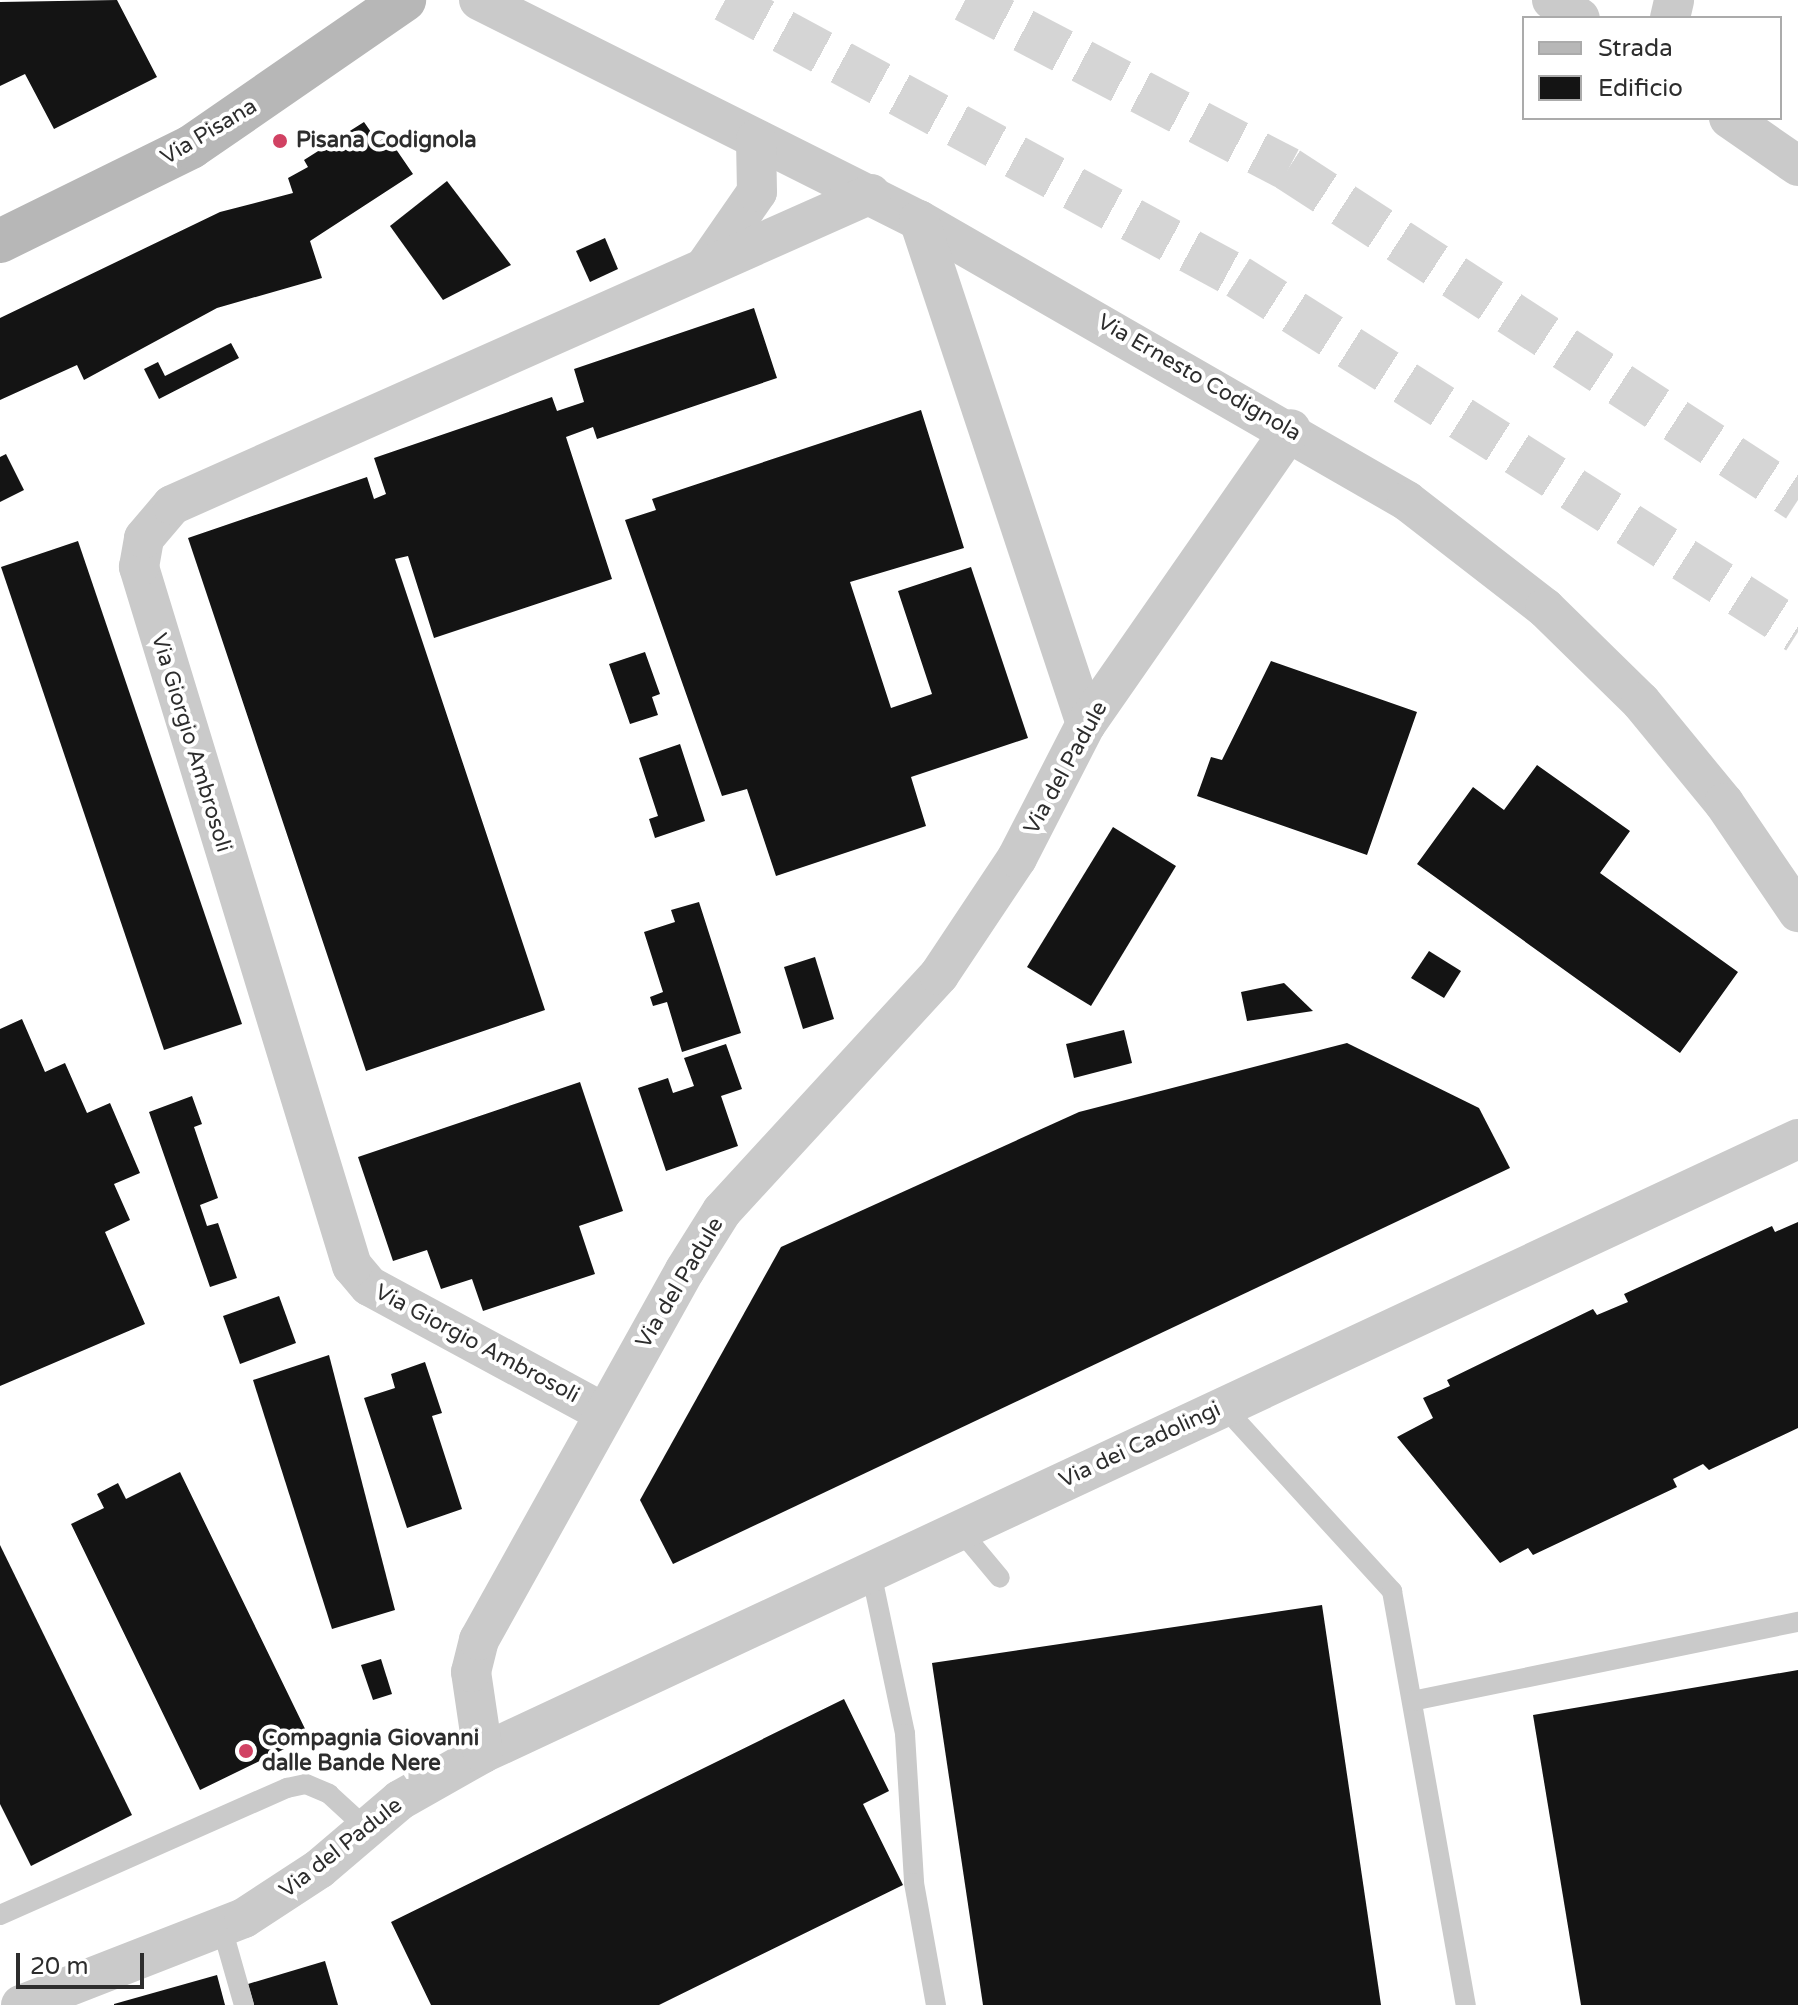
<!DOCTYPE html>
<style>
body{margin:0}
#map{position:relative;width:1798px;height:2005px;overflow:hidden;background:#fff;font-family:"Varela Round",sans-serif}
div>[style]{position:absolute}
.building>*{inset:0;background:#141414}
.highway-tunnel>*{height:44px;margin-top:-22px;transform-origin:0;background:repeating-linear-gradient(90deg,#d5d5d5 0 44px,transparent 0 66px)}
.lane>*{height:20px;margin:-10px;padding:0 10px;transform-origin:10px;border-radius:10px;background:#cacaca}
.street>*{height:40px;margin:-20px;padding:0 20px;transform-origin:20px;border-radius:20px;background:#cacaca}
.secondary>*{height:44px;margin:-22px;padding:0 22px;transform-origin:22px;border-radius:22px;background:#b7b7b7}
.dots>*{width:22px;height:22px;translate:-50% -50%;box-sizing:border-box;border:4px solid #fff;border-radius:50%}
span{translate:-50% -50%;white-space:nowrap;text-align:center;line-height:1.15;-webkit-text-stroke:8px #fff;paint-order:stroke}
.street-label{font-size:22px;color:#2d2d2d}
.poi-label{font-size:22px;color:#2d2d2d;font-weight:700}
.left{translate:0 -50%;text-align:left}
.legend{position:absolute;left:1522px;top:16px;width:260px;height:104px;box-sizing:border-box;background:#fff;border:2px solid #ababab;margin:0;padding:10px 14px;list-style:none;font-size:24px;color:#2d2d2d}
.legend li{display:flex;align-items:center;gap:16px;height:40px}
.legend b{width:40px;border:2px solid #ababab}
.scale{position:absolute;left:16px;top:1953px;width:128px;height:36px;box-sizing:border-box;border:4px solid #2d2d2d;border-top:0;padding-left:10px;font-size:24px;line-height:28px;white-space:nowrap;color:#2d2d2d;-webkit-text-stroke:6px #fff;paint-order:stroke}
</style>
<div id="map">
<div class="building">
<i style="clip-path:polygon(117px 0,157px 77px,54px 129px,25px 74px,0 86px,0 2px)"></i>
<i style="clip-path:polygon(364px 122px,378px 142px,387px 136px,413px 174px,310px 241px,322px 278px,217px 308px,84px 380px,77px 365px,0 400px,0 318px,220px 212px,293px 193px,288px 178px,308px 167px,304px 160px)"></i>
<i style="clip-path:polygon(447px 181px,511px 265px,443px 300px,390px 226px)"></i>
<i style="clip-path:polygon(605px 238px,618px 269px,590px 282px,576px 251px)"></i>
<i style="clip-path:polygon(754px 308px,777px 378px,597px 439px,593px 427px,566px 437px,612px 579px,434px 638px,408px 556px,395px 559px,545px 1010px,366px 1071px,188px 538px,367px 477px,374px 499px,386px 494px,374px 458px,552px 397px,557px 411px,584px 402px,574px 369px)"></i>
<i style="clip-path:polygon(231px 343px,239px 358px,159px 399px,144px 369px,158px 362px,165px 376px)"></i>
<i style="clip-path:polygon(921px 410px,964px 548px,850px 582px,891px 708px,932px 694px,898px 591px,971px 567px,1028px 738px,911px 777px,926px 826px,776px 876px,747px 789px,722px 796px,625px 520px,656px 510px,652px 499px)"></i>
<i style="clip-path:polygon(6px 454px,24px 490px,0 502px,0 457px)"></i>
<i style="clip-path:polygon(78px 541px,242px 1024px,164px 1050px,1px 567px)"></i>
<i style="clip-path:polygon(645px 652px,660px 694px,652px 697px,658px 715px,630px 724px,609px 664px)"></i>
<i style="clip-path:polygon(1271px 661px,1417px 712px,1367px 855px,1197px 796px,1211px 757px,1222px 760px)"></i>
<i style="clip-path:polygon(680px 744px,705px 821px,655px 838px,649px 819px,658px 816px,639px 758px)"></i>
<i style="clip-path:polygon(1537px 765px,1630px 831px,1600px 873px,1738px 972px,1680px 1053px,1417px 864px,1473px 787px,1504px 810px)"></i>
<i style="clip-path:polygon(1113px 827px,1176px 866px,1091px 1006px,1027px 967px)"></i>
<i style="clip-path:polygon(699px 902px,741px 1033px,682px 1052px,667px 1002px,653px 1006px,650px 997px,663px 992px,644px 932px,675px 922px,671px 910px)"></i>
<i style="clip-path:polygon(1429px 951px,1461px 971px,1444px 998px,1411px 978px)"></i>
<i style="clip-path:polygon(815px 957px,834px 1019px,803px 1029px,784px 967px)"></i>
<i style="clip-path:polygon(1284px 983px,1313px 1011px,1247px 1021px,1241px 992px)"></i>
<i style="clip-path:polygon(22px 1019px,45px 1072px,65px 1063px,87px 1113px,110px 1103px,140px 1173px,114px 1184px,130px 1220px,105px 1232px,145px 1324px,0 1386px,0 1029px)"></i>
<i style="clip-path:polygon(1124px 1030px,1132px 1063px,1074px 1078px,1066px 1044px)"></i>
<i style="clip-path:polygon(1347px 1043px,1479px 1108px,1510px 1168px,673px 1564px,640px 1500px,781px 1247px,1079px 1112px)"></i>
<i style="clip-path:polygon(726px 1044px,742px 1089px,721px 1096px,738px 1146px,666px 1171px,638px 1088px,668px 1078px,673px 1093px,694px 1086px,684px 1058px)"></i>
<i style="clip-path:polygon(580px 1082px,623px 1211px,579px 1226px,595px 1274px,483px 1311px,472px 1279px,441px 1289px,427px 1250px,393px 1261px,358px 1157px)"></i>
<i style="clip-path:polygon(192px 1096px,202px 1124px,194px 1127px,218px 1198px,200px 1205px,207px 1226px,218px 1223px,237px 1278px,210px 1287px,149px 1112px)"></i>
<i style="clip-path:polygon(1798px 1222px,1798px 1428px,1709px 1470px,1703px 1464px,1673px 1479px,1677px 1487px,1533px 1555px,1528px 1548px,1500px 1563px,1397px 1437px,1433px 1418px,1423px 1398px,1450px 1386px,1447px 1380px,1593px 1309px,1597px 1315px,1628px 1302px,1624px 1294px,1772px 1226px,1775px 1232px)"></i>
<i style="clip-path:polygon(279px 1296px,296px 1343px,240px 1364px,223px 1316px)"></i>
<i style="clip-path:polygon(329px 1355px,395px 1610px,332px 1629px,253px 1380px)"></i>
<i style="clip-path:polygon(425px 1362px,442px 1413px,432px 1416px,462px 1509px,407px 1528px,364px 1398px,395px 1388px,391px 1374px)"></i>
<i style="clip-path:polygon(180px 1472px,309px 1737px,200px 1790px,71px 1524px,104px 1508px,97px 1494px,118px 1483px,126px 1499px)"></i>
<i style="clip-path:polygon(0 1545px,132px 1815px,31px 1866px,0 1804px)"></i>
<i style="clip-path:polygon(1322px 1605px,1381px 2005px,983px 2005px,932px 1663px)"></i>
<i style="clip-path:polygon(381px 1659px,392px 1694px,373px 1700px,361px 1665px)"></i>
<i style="clip-path:polygon(1798px 1670px,1798px 2005px,1581px 2005px,1533px 1715px)"></i>
<i style="clip-path:polygon(844px 1699px,889px 1791px,863px 1804px,903px 1885px,659px 2005px,431px 2005px,391px 1922px)"></i>
<i style="clip-path:polygon(325px 1961px,338px 2005px,254px 2005px,248px 1984px)"></i>
<i style="clip-path:polygon(217px 1975px,225px 2005px,114px 2005px,114px 2004px)"></i>
</div>
<div class="highway-tunnel">
<i style="left:725px;top:0;width:583px;rotate:28.37deg"></i>
<i style="left:1238px;top:277px;width:663px;rotate:32.37deg"></i>
<i style="left:965px;top:0;width:365px;rotate:27.6deg"></i>
<i style="left:1288px;top:169px;width:608px;rotate:32.98deg"></i>
</div>
<div class="lane">
<i style="left:1223px;top:1406px;width:251px;rotate:47.6deg"></i>
<i style="left:1392px;top:1591px;width:421px;rotate:79.9deg"></i>
<i style="left:960px;top:1530px;width:62px;rotate:50.2deg"></i>
<i style="left:871px;top:1572px;width:166px;rotate:78.1deg"></i>
<i style="left:905px;top:1734px;width:149px;rotate:86.5deg"></i>
<i style="left:914px;top:1883px;width:124px;rotate:79.8deg"></i>
<i style="left:1412px;top:1701px;width:394px;rotate:-11.6deg"></i>
<i style="left:0;top:1915px;width:314px;rotate:-23.9deg"></i>
<i style="left:287px;top:1788px;width:19px;rotate:-12deg"></i>
<i style="left:306px;top:1784px;width:25px;rotate:23deg"></i>
<i style="left:329px;top:1794px;width:49px;rotate:42.5deg"></i>
<i style="left:222px;top:1928px;width:80px;rotate:74.1deg"></i>
</div>
<div class="street">
<i style="left:479px;top:0;width:492px;rotate:26.6deg"></i>
<i style="left:919px;top:220px;width:563px;rotate:29.93deg"></i>
<i style="left:1407px;top:501px;width:175px;rotate:37.8deg"></i>
<i style="left:1545px;top:608px;width:134px;rotate:44.4deg"></i>
<i style="left:1641px;top:702px;width:131px;rotate:50.6deg"></i>
<i style="left:1724px;top:803px;width:132px;rotate:55.8deg"></i>
<i style="left:1552px;top:0;width:33px;rotate:33deg"></i>
<i style="left:1670px;top:18px;width:18px;rotate:-77deg"></i>
<i style="left:1729px;top:118px;width:84px;rotate:34.8deg"></i>
<i style="left:919px;top:220px;width:531px;rotate:71.67deg"></i>
<i style="left:705px;top:267px;width:91px;rotate:-55.3deg"></i>
<i style="left:757px;top:192px;width:53px;rotate:-91.1deg"></i>
<i style="left:604px;top:1413px;width:267px;rotate:-151.6deg"></i>
<i style="left:369px;top:1286px;width:26px;rotate:-130deg"></i>
<i style="left:352px;top:1266px;width:731px;rotate:-106.95deg"></i>
<i style="left:139px;top:567px;width:29px;rotate:-80deg"></i>
<i style="left:144px;top:538px;width:43px;rotate:-49.7deg"></i>
<i style="left:172px;top:505px;width:765px;rotate:-23.99deg"></i>
<i style="left:483px;top:1753px;width:1451px;rotate:-25.03deg"></i>
<i style="left:21px;top:2005px;width:239px;rotate:-21.3deg"></i>
<i style="left:244px;top:1918px;width:90px;rotate:-33.2deg"></i>
<i style="left:319px;top:1869px;width:106px;rotate:-40.4deg"></i>
<i style="left:400px;top:1800px;width:95px;rotate:-29.5deg"></i>
<i style="left:483px;top:1753px;width:82px;rotate:-98.4deg"></i>
<i style="left:471px;top:1672px;width:33px;rotate:-76deg"></i>
<i style="left:479px;top:1640px;width:423px;rotate:-60.9deg"></i>
<i style="left:685px;top:1270px;width:70px;rotate:-57.9deg"></i>
<i style="left:722px;top:1211px;width:321px;rotate:-47.4deg"></i>
<i style="left:939px;top:975px;width:141px;rotate:-56.3deg"></i>
<i style="left:1017px;top:858px;width:151px;rotate:-62.8deg"></i>
<i style="left:1086px;top:724px;width:359px;rotate:-55.2deg"></i>
</div>
<div class="secondary">
<i style="left:0;top:241px;width:213px;rotate:-26.2deg"></i>
<i style="left:191px;top:147px;width:259px;rotate:-34.6deg"></i>
</div>
<div class="dots">
<i style="left:280px;top:141px;background:#d14263"></i>
<i style="left:246px;top:1751px;background:#d14263"></i>
</div>
<div class="street-label">
<span style="left:209px;top:132px;rotate:-31deg">Via Pisana</span>
<span style="left:1199px;top:378px;rotate:30deg">Via Ernesto Codignola</span>
<span style="left:191px;top:743px;rotate:73deg">Via Giorgio Ambrosoli</span>
<span style="left:1066px;top:768px;rotate:-61deg">Via del Padule</span>
<span style="left:680px;top:1283px;rotate:-59deg">Via del Padule</span>
<span style="left:477px;top:1344px;rotate:28deg">Via Giorgio Ambrosoli</span>
<span style="left:1140px;top:1445px;rotate:-25deg">Via dei Cadolingi</span>
<span style="left:341px;top:1848px;rotate:-38deg">Via del Padule</span>
</div>
<div class="poi-label">
<span class="left" style="left:296px;top:141px">Pisana Codignola</span>
<span class="left" style="left:262px;top:1751px">Compagnia Giovanni<br>dalle Bande Nere</span>
</div>
<ul class="legend">
<li><b style="height:10px;background:#b7b7b7"></b>Strada</li>
<li><b style="height:22px;background:#141414"></b>Edificio</li>
</ul>
<div class="scale">20 m</div>
</div>
